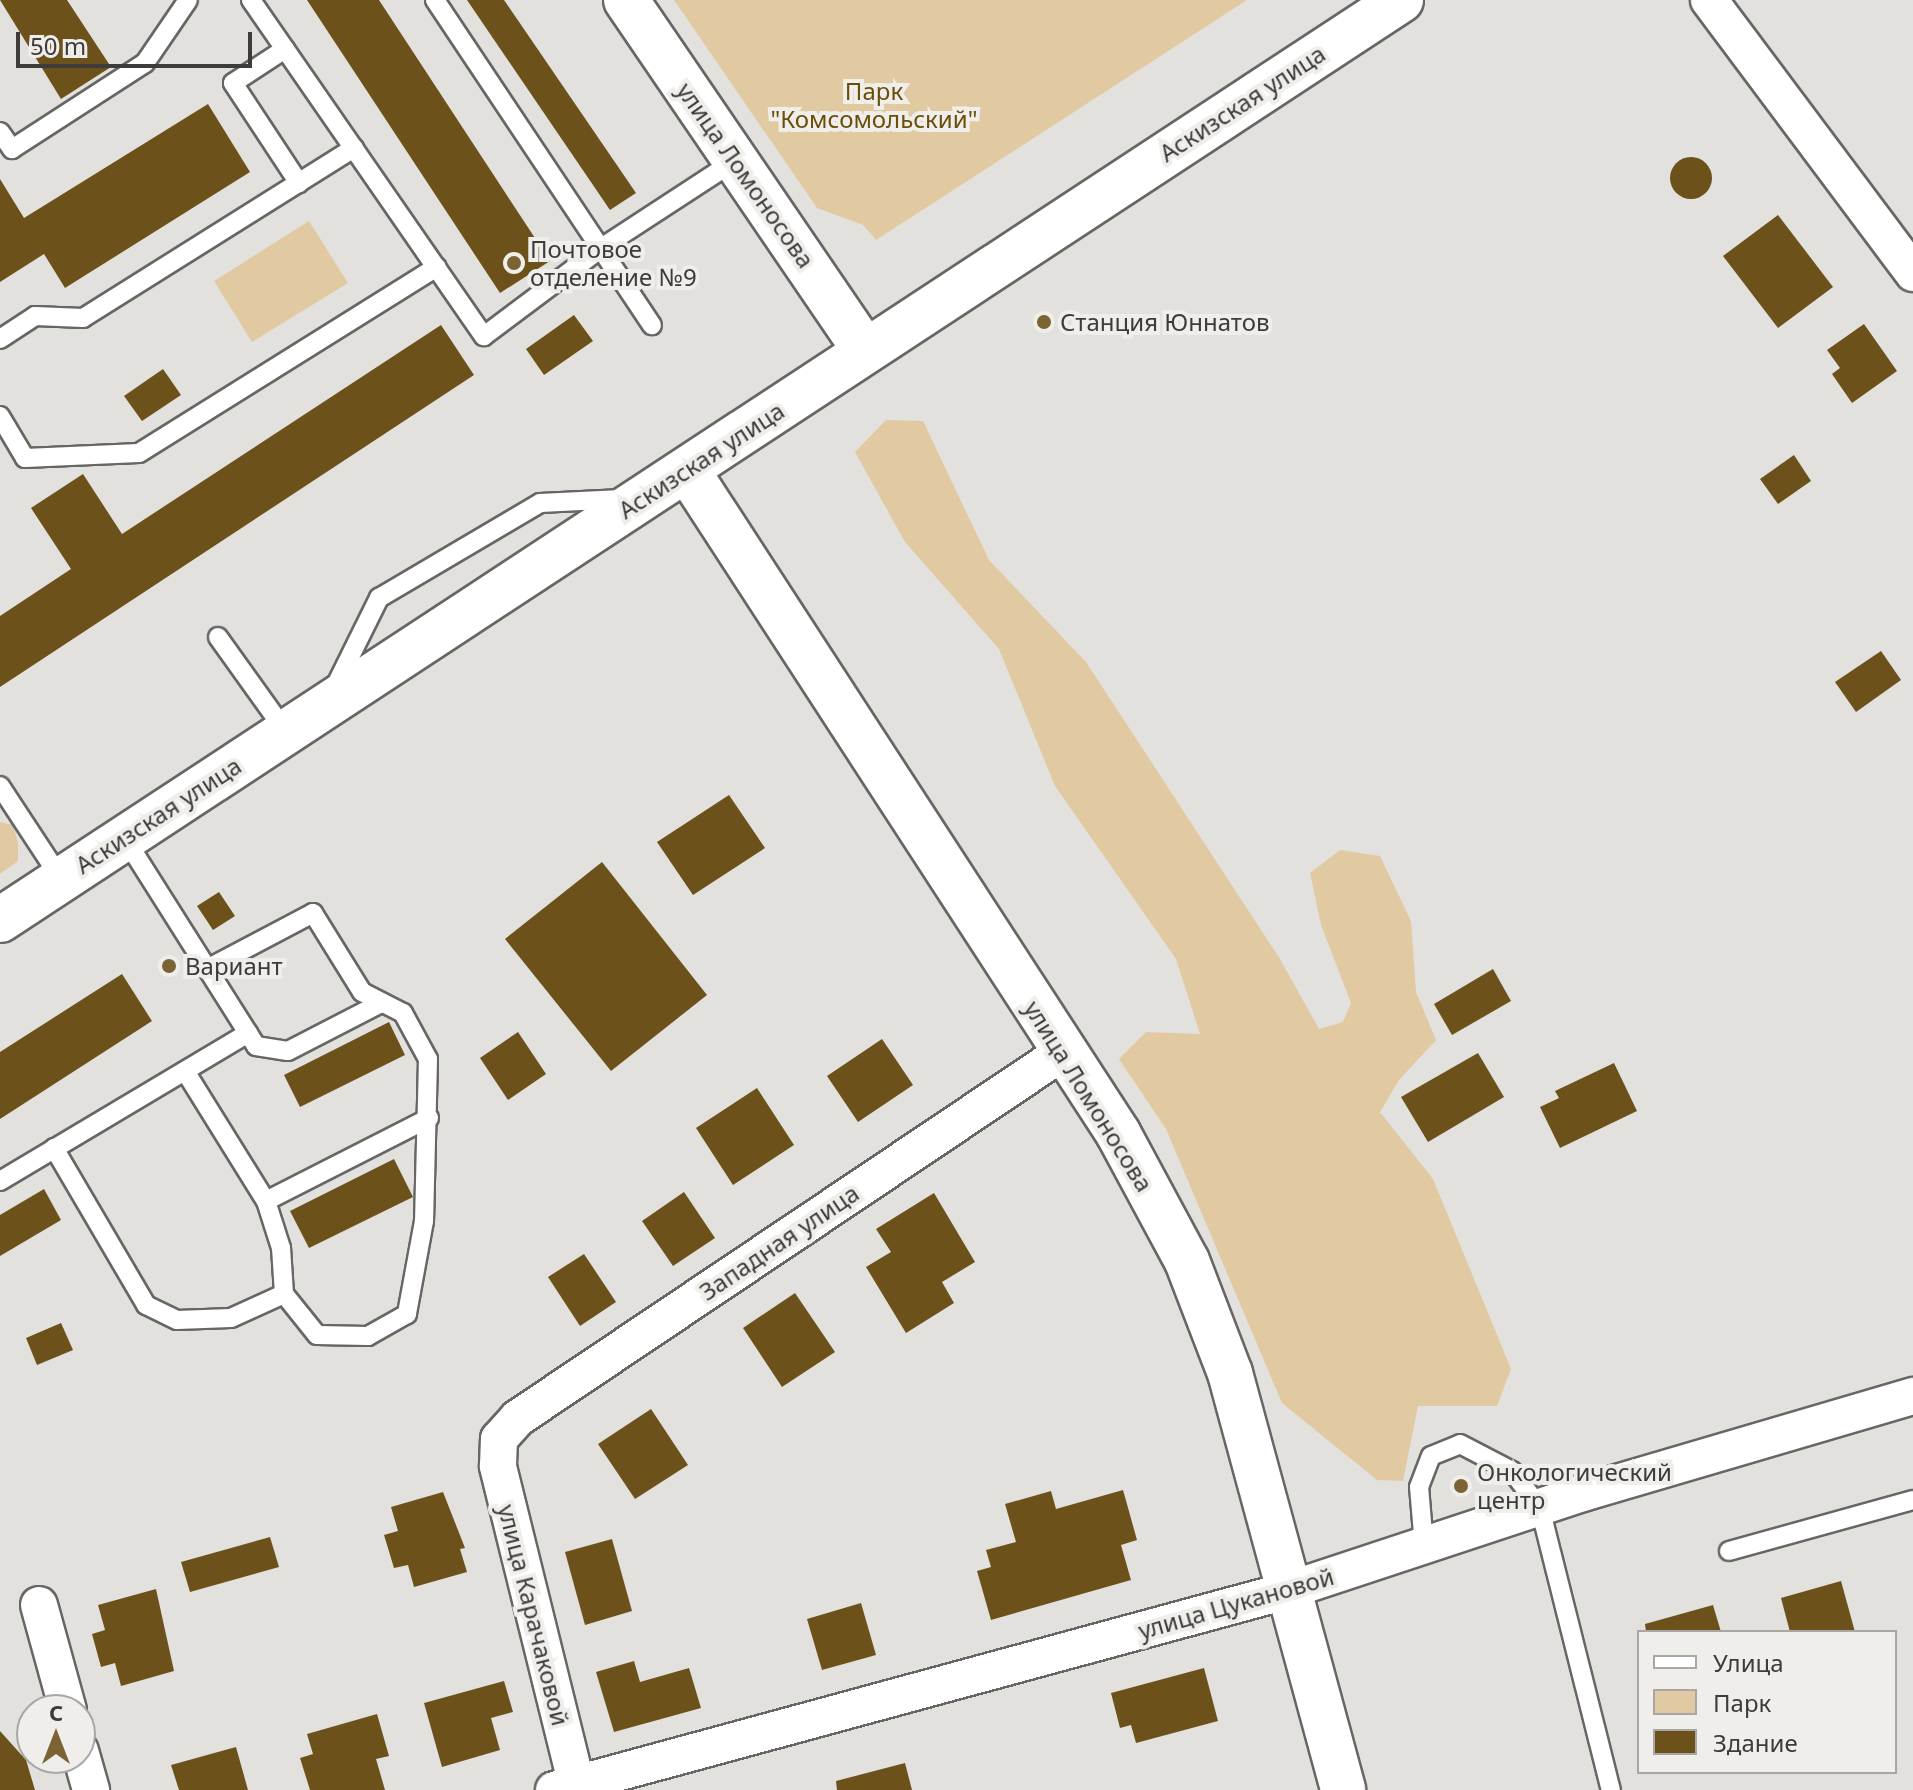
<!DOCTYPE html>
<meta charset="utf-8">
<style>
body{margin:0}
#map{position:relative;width:1913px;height:1790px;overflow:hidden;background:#e2e1de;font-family:"Noto Sans",sans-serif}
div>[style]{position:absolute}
.green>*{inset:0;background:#e1caa1}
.building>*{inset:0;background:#6c521a}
.round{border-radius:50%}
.roads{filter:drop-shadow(2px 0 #686664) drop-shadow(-2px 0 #686664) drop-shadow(0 2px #686664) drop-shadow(0 -2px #686664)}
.lane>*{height:18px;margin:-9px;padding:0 9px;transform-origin:9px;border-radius:9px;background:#fff}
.street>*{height:36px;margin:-18px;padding:0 18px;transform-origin:18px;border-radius:18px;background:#fff}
.secondary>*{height:44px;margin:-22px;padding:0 22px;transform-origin:22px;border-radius:22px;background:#fff}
.primary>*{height:44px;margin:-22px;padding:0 22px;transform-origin:22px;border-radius:22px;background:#fff}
.dots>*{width:22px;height:22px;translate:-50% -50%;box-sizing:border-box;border:4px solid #f0eeeb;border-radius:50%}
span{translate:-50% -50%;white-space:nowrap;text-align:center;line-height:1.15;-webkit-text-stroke:8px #f0eeeb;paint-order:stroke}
.park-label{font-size:24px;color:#6b4e08}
.street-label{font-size:24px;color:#3d3c3b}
.poi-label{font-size:24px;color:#3d3c3b}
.left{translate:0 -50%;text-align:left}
.legend{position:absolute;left:1637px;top:1630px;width:260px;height:144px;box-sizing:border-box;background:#f0eeeb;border:2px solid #a8a7a5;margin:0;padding:10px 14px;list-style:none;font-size:24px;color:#3d3c3b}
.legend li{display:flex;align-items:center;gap:16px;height:40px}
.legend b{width:40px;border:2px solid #a8a7a5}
.north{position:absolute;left:16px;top:1694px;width:80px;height:80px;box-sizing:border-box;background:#f0eeeb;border:2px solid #a8a7a5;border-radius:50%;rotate:0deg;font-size:22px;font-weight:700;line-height:32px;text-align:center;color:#3d3c3b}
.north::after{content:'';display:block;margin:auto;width:28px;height:36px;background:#7b6333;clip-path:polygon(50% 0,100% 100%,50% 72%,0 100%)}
.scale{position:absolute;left:16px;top:32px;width:236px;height:36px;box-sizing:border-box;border:4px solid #3d3c3b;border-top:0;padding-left:10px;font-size:24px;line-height:28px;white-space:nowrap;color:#3d3c3b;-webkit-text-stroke:6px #f0eeeb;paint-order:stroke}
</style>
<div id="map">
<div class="green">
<i style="clip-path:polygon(674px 0,1247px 0,876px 240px,863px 225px,817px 208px)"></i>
<i style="clip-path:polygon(309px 221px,348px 283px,252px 342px,214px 281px)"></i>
<i style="clip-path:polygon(886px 420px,923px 421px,989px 560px,1086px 662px,1280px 959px,1319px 1029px,1343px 1022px,1351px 1003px,1321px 925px,1310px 873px,1340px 850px,1380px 856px,1411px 921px,1416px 992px,1436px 1040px,1399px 1080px,1380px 1112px,1433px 1179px,1511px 1369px,1497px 1406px,1418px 1406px,1403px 1481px,1377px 1480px,1282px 1403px,1166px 1129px,1119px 1059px,1146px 1032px,1200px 1034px,1176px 959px,1055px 786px,999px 649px,905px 542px,855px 452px)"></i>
<i style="clip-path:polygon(0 822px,13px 825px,18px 843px,18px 861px,0 874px)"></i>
</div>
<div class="building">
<i style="clip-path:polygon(0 0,67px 0,111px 67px,61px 99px)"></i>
<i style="clip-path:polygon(307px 0,379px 0,550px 261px,500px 293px)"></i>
<i style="clip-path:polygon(467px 0,504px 0,636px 193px,610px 210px)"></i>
<i style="clip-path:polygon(208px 104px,250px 172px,65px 288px,44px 254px,0 282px,0 179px,24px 218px)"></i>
<i class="round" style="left:1670px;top:157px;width:42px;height:42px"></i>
<i style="clip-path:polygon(1778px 215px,1833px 287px,1778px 328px,1723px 256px)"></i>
<i style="clip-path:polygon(574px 315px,593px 341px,544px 375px,526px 349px)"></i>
<i style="clip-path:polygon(1864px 324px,1897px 371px,1852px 403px,1832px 374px,1840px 368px,1827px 350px)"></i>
<i style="clip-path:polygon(441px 325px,474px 375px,0 687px,0 616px,71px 569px,31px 508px,83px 474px,122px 534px)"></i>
<i style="clip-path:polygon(163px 369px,181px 395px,142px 421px,124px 396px)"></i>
<i style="clip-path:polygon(1794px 455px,1811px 481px,1778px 504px,1760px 479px)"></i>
<i style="clip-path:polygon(1881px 651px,1901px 680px,1856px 712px,1835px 682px)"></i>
<i style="clip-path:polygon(729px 795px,765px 848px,693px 895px,657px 842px)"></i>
<i style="clip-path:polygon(602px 862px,707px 995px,611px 1071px,505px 939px)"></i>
<i style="clip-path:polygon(219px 892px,235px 916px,213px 930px,197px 906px)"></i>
<i style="clip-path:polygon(1493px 969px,1511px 1001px,1452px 1035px,1434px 1004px)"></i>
<i style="clip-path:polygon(122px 974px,152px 1021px,0 1119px,0 1052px)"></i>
<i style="clip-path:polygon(389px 1022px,405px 1055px,300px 1107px,284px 1075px)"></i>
<i style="clip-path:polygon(518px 1032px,546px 1074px,508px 1100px,480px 1058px)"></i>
<i style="clip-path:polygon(882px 1039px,913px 1085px,858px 1122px,827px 1076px)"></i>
<i style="clip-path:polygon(1478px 1053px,1504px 1097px,1428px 1142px,1401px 1097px)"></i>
<i style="clip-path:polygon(1614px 1063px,1637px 1111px,1560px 1148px,1540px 1107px,1559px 1098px,1555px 1091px)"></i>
<i style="clip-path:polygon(757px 1088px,794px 1145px,733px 1185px,696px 1128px)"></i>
<i style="clip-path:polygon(394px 1159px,413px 1197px,309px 1248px,290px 1211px)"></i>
<i style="clip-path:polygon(44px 1189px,61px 1220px,0 1256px,0 1215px)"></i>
<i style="clip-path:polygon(684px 1192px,715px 1238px,673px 1266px,642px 1221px)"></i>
<i style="clip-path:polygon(934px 1193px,975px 1262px,942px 1282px,954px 1303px,906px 1333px,866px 1267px,891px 1252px,876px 1229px)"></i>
<i style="clip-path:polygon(584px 1254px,616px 1302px,580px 1326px,548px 1277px)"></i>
<i style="clip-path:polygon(795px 1293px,835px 1352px,782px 1387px,743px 1328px)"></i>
<i style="clip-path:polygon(61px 1323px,73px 1350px,37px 1365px,26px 1338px)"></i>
<i style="clip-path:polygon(651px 1409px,688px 1465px,635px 1499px,598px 1444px)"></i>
<i style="clip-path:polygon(1123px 1490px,1137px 1540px,1121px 1545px,1131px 1580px,991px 1620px,977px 1571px,991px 1567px,986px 1550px,1016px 1542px,1005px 1504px,1051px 1491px,1056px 1509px)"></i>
<i style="clip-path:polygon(443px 1492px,465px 1548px,460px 1549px,467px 1572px,414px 1587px,408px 1565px,394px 1568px,384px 1535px,398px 1531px,391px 1507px)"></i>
<i style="clip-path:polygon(270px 1537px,279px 1567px,190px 1592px,181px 1562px)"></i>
<i style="clip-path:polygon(612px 1539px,632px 1611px,585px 1625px,565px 1552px)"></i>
<i style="clip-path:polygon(1841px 1581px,1855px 1632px,1790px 1632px,1781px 1598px)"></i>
<i style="clip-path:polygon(156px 1589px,174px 1671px,121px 1686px,115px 1663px,101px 1667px,92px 1634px,105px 1630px,98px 1605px)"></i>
<i style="clip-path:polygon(861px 1603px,876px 1655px,822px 1670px,807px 1619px)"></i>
<i style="clip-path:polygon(1713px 1605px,1721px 1632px,1646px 1632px,1645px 1624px)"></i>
<i style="clip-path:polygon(634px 1661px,640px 1682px,689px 1668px,701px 1708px,614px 1732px,596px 1672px)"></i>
<i style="clip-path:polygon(1204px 1668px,1218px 1721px,1136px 1743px,1131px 1725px,1120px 1728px,1111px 1693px)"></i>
<i style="clip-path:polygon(504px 1681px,513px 1712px,491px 1718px,500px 1750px,442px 1767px,424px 1703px)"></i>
<i style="clip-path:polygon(377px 1714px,389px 1756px,376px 1759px,385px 1790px,310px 1790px,300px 1758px,313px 1754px,307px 1734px)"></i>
<i style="clip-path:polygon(0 1731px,26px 1760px,35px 1790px,0 1790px)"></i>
<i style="clip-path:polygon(236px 1747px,248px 1790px,179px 1790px,171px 1765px)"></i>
<i style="clip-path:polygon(905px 1763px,912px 1790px,837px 1790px,836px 1781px)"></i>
</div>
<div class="roads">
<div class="lane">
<i style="left:251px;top:0;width:409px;rotate:55.3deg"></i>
<i style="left:484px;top:336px;width:146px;rotate:-36.9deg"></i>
<i style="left:601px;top:248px;width:161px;rotate:-33.1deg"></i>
<i style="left:435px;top:0;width:391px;rotate:56.3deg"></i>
<i style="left:285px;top:49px;width:62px;rotate:146.8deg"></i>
<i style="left:233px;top:83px;width:120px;rotate:56.6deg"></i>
<i style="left:0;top:132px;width:21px;rotate:55deg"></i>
<i style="left:12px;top:149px;width:158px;rotate:-32.9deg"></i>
<i style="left:145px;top:63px;width:76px;rotate:-55.7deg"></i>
<i style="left:0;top:339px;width:42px;rotate:-33.3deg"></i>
<i style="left:35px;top:316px;width:48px;rotate:2.4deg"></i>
<i style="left:83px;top:318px;width:320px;rotate:-32.1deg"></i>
<i style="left:0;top:416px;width:49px;rotate:59.2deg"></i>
<i style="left:25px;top:458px;width:114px;rotate:-2.5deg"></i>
<i style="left:139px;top:453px;width:351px;rotate:-32deg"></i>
<i style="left:218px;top:637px;width:117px;rotate:54.4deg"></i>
<i style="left:334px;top:689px;width:102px;rotate:-63.7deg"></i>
<i style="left:379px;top:598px;width:187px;rotate:-30.5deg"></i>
<i style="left:540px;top:503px;width:82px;rotate:-2.8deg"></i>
<i style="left:0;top:786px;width:111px;rotate:56.7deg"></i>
<i style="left:124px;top:837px;width:247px;rotate:57.7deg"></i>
<i style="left:256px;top:1046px;width:32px;rotate:9deg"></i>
<i style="left:288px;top:1051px;width:102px;rotate:-27.3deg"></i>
<i style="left:207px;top:969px;width:120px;rotate:-27.8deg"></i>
<i style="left:313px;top:913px;width:93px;rotate:58.2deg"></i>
<i style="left:362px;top:992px;width:46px;rotate:27.1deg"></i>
<i style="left:403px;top:1013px;width:52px;rotate:61.5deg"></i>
<i style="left:428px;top:1059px;width:162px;rotate:91.4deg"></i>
<i style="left:424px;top:1221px;width:95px;rotate:100.4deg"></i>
<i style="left:407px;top:1314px;width:45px;rotate:150.6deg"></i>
<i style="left:368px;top:1336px;width:51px;rotate:-178.9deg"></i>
<i style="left:317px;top:1335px;width:53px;rotate:-128.8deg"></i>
<i style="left:284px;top:1294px;width:46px;rotate:-93.7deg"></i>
<i style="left:281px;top:1248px;width:49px;rotate:-107.7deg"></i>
<i style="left:185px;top:1071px;width:153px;rotate:58.1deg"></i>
<i style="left:266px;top:1201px;width:183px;rotate:-27deg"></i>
<i style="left:54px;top:1148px;width:182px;rotate:59.6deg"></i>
<i style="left:146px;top:1305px;width:34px;rotate:26deg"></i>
<i style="left:177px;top:1320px;width:54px;rotate:-2.1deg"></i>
<i style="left:231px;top:1318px;width:58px;rotate:-24.4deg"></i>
<i style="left:0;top:1181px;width:289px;rotate:-30.8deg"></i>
<i style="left:1424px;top:1546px;width:59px;rotate:-94.8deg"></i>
<i style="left:1419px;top:1487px;width:33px;rotate:-69deg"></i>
<i style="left:1431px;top:1456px;width:31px;rotate:-22deg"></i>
<i style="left:1460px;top:1444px;width:59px;rotate:27.4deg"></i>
<i style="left:1512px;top:1471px;width:46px;rotate:52.9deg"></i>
<i style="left:1540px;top:1508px;width:291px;rotate:75.9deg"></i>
<i style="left:1729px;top:1551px;width:191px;rotate:-15.5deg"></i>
</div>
<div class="street">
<i style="left:1709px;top:0;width:341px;rotate:53.2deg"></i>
<i style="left:39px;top:1605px;width:109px;rotate:74.6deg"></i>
<i style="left:80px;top:1751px;width:41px;rotate:74.2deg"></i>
<i style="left:554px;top:1790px;width:759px;rotate:-15.21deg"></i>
<i style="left:1286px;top:1591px;width:313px;rotate:-18.3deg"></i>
<i style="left:1583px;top:1493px;width:344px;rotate:-16.4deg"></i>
<i style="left:578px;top:1790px;width:334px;rotate:-103.9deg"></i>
<i style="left:498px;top:1466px;width:27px;rotate:-88deg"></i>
<i style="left:499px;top:1439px;width:28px;rotate:-48deg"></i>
<i style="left:518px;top:1418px;width:656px;rotate:-33.88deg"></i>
</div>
<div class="secondary">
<i style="left:626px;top:0;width:424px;rotate:55.7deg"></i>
<i style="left:687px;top:470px;width:791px;rotate:56.97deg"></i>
<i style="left:1118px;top:1133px;width:145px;rotate:61.7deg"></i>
<i style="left:1187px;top:1261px;width:120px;rotate:69deg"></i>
<i style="left:1230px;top:1373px;width:432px;rotate:74.8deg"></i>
</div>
<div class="primary">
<i style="left:0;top:920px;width:1676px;rotate:-33.29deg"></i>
</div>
</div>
<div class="dots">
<i style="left:514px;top:263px;background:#7b6333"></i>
<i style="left:1044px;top:322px;background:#7b6333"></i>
<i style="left:169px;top:966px;background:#7b6333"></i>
<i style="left:1461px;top:1486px;background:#7b6333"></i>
</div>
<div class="park-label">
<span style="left:874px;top:105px">Парк<br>"Комсомольский"</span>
</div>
<div class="street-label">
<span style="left:1242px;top:103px;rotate:-33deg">Аскизская улица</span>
<span style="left:746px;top:175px;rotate:55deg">улица Ломоносова</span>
<span style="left:701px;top:460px;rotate:-33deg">Аскизская улица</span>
<span style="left:158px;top:815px;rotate:-33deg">Аскизская улица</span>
<span style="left:1089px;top:1096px;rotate:58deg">улица Ломоносова</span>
<span style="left:779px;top:1242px;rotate:-34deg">Западная улица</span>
<span style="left:1236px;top:1603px;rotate:-16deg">улица Цукановой</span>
<span style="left:534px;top:1615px;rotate:76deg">улица Карачаковой</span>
</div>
<div class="poi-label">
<span class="left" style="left:530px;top:263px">Почтовое<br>отделение №9</span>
<span class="left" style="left:1060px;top:322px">Станция Юннатов</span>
<span class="left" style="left:185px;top:966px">Вариант</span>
<span class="left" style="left:1477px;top:1486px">Онкологический<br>центр</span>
</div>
<ul class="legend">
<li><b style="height:10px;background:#fff"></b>Улица</li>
<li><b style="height:22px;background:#e1caa1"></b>Парк</li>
<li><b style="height:22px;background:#6c521a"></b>Здание</li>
</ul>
<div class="north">С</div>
<div class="scale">50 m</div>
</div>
